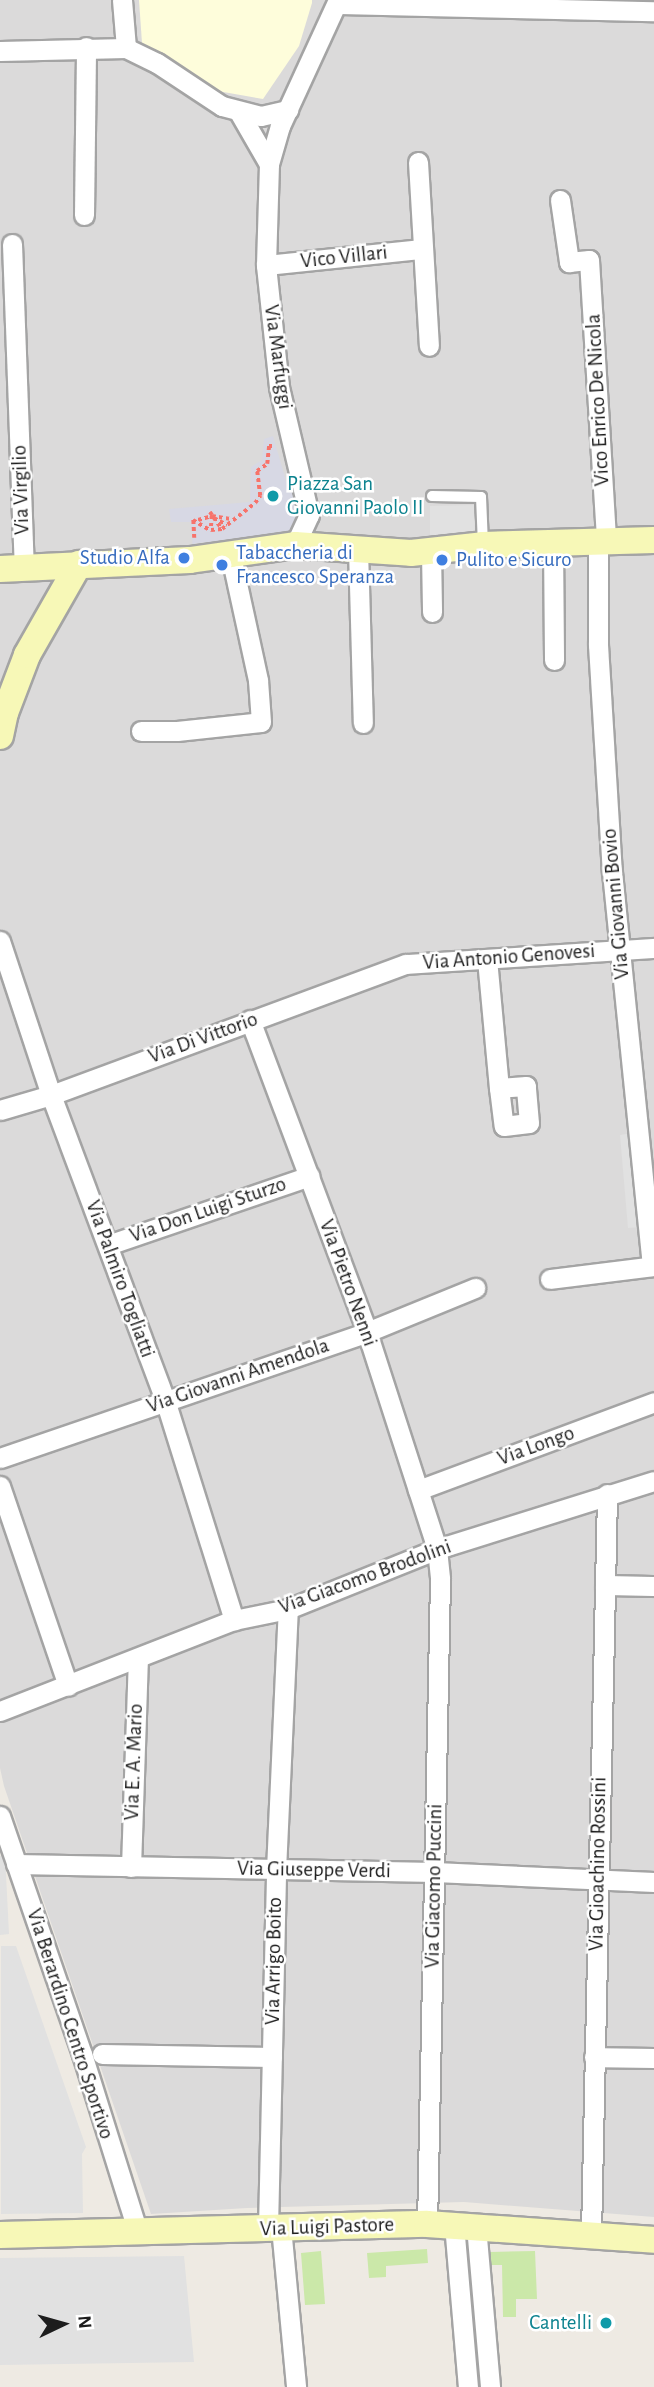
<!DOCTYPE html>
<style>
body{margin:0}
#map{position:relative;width:654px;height:2387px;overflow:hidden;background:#eeeae3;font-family:"Alegreya Sans",sans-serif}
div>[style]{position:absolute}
.residential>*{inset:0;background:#dbdada}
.education>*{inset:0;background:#fefddb}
.grass>*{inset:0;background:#cbe8a9}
.parking>*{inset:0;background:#e1e1e1}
.plaza>*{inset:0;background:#d7d8e4}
.path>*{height:3.5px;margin-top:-1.75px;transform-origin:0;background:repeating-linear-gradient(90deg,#f7736b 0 3.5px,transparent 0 7px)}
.roads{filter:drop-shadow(2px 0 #a4a4a4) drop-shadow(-2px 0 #a4a4a4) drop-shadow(0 2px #a4a4a4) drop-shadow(0 -2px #a4a4a4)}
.lane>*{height:10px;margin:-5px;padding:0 5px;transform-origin:5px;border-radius:5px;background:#fff}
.street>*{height:19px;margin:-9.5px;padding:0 9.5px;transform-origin:9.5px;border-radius:9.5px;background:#fff}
.secondary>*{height:26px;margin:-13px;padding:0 13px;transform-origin:13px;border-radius:13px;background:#f7f8b7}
.dots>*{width:19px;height:19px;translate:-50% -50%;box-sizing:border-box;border:4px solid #fff;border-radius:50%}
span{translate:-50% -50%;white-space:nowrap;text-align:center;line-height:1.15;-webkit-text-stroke:5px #fff;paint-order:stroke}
.street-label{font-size:21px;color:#1d1d1d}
.culture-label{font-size:21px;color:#0d838f}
.left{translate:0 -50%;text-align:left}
.right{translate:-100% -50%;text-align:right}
.shop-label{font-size:21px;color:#366cbe}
.north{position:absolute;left:28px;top:2289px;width:70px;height:70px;-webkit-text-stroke:5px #fff;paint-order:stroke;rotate:85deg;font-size:19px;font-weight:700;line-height:28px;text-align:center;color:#1d1d1d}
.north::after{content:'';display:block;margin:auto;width:24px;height:32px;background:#1d1d1d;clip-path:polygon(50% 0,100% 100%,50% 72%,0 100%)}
</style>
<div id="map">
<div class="residential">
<i style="clip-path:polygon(0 0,654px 0,654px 2217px,464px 2202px,247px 2208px,151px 2214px,4px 1786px,0 1768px)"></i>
</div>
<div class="education">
<i style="clip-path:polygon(139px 0,312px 0,312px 3px,299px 46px,263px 99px,212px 90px,142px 43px)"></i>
</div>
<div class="grass">
<i style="clip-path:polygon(427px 2249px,428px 2263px,386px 2266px,386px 2277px,369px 2278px,367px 2253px)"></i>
<i style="clip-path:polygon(321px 2251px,325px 2304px,305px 2305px,301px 2253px)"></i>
<i style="clip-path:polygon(535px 2251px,537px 2299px,516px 2299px,516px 2317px,503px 2317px,502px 2265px,490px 2265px,490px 2252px)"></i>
</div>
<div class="parking">
<i style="clip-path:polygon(474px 505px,475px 537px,430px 538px,430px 506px)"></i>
<i style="clip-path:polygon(633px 1133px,641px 1227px,628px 1228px,620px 1135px)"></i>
<i style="clip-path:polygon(5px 1855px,9px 1934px,0 1935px,0 1856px)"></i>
<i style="clip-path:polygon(1px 1946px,16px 1946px,86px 2147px,82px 2154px,83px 2213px,1px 2214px)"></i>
<i style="clip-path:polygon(184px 2256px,194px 2362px,0 2365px,0 2258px)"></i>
</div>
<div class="plaza">
<i style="clip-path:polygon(273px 436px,289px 491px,293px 491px,297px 501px,298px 519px,293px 528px,286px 537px,195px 543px,193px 552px,191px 522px,171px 522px,169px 509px,250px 502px,251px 467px,262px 460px,264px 439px)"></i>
</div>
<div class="path">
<i style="left:210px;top:512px;width:21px;rotate:55deg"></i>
<i style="left:212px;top:516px;width:14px;rotate:94deg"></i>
<i style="left:211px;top:530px;width:11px;rotate:-5deg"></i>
<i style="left:222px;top:529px;width:42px;rotate:-38.2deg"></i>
<i style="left:255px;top:503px;width:9px;rotate:-54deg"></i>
<i style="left:260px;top:496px;width:25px;rotate:-97deg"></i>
<i style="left:257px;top:471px;width:12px;rotate:-35deg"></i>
<i style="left:267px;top:464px;width:18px;rotate:-84deg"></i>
<i style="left:269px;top:446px;width:3px"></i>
<i style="left:214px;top:518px;width:15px;rotate:28deg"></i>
<i style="left:198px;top:520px;width:15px;rotate:-16deg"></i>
<i style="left:212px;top:516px;width:20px;rotate:9deg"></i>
<i style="left:194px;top:538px;width:18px;rotate:-93deg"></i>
<i style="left:193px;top:520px;width:21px;rotate:31deg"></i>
</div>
<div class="roads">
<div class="lane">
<i style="left:432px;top:496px;width:49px;rotate:1.2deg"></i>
<i style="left:481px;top:497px;width:47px;rotate:87.6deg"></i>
</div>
<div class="street">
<i style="left:122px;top:0;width:48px;rotate:85.2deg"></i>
<i style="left:338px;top:4px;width:316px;rotate:1.3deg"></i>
<i style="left:0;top:51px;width:126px;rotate:-1.4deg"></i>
<i style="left:126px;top:48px;width:34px;rotate:26deg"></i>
<i style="left:157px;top:63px;width:78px;rotate:33.5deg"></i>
<i style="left:222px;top:106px;width:40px;rotate:14.4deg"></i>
<i style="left:261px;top:116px;width:28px;rotate:-13deg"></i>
<i style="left:239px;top:112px;width:60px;rotate:60deg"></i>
<i style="left:418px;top:162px;width:184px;rotate:86.6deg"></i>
<i style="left:560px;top:200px;width:63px;rotate:81.7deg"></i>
<i style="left:569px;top:262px;width:20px;rotate:-6deg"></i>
<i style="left:589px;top:260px;width:281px;rotate:86.5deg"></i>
<i style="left:84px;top:215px;width:168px;rotate:-89.3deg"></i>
<i style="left:12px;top:244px;width:323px;rotate:87.9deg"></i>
<i style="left:266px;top:265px;width:157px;rotate:-5.9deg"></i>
<i style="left:598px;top:540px;width:105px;rotate:90deg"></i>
<i style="left:598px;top:645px;width:227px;rotate:86.5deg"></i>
<i style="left:612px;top:872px;width:396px;rotate:84.2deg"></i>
<i style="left:553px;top:542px;width:118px;rotate:89.5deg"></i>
<i style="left:295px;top:545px;width:33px;rotate:-65deg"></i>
<i style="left:309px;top:515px;width:131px;rotate:-103.2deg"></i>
<i style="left:279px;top:387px;width:123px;rotate:-96.1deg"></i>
<i style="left:266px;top:265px;width:101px;rotate:-88.3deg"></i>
<i style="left:269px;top:164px;width:40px;rotate:-74deg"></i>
<i style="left:280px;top:126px;width:139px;rotate:-65.3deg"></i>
<i style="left:358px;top:549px;width:174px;rotate:88.4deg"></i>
<i style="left:431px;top:552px;width:60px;rotate:89deg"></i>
<i style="left:141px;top:731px;width:36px"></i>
<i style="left:177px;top:731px;width:84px;rotate:-6.1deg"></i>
<i style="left:261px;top:722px;width:42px;rotate:-94.1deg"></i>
<i style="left:258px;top:680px;width:127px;rotate:-102.3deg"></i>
<i style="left:0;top:941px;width:162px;rotate:71.7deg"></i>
<i style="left:51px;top:1095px;width:326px;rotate:69.5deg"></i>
<i style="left:165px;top:1400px;width:231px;rotate:72.6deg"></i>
<i style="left:487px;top:959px;width:130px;rotate:84.7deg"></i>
<i style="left:499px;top:1088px;width:38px;rotate:83deg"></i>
<i style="left:504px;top:1126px;width:25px;rotate:-7deg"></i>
<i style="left:529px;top:1123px;width:37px;rotate:-95deg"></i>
<i style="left:526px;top:1086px;width:27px;rotate:176deg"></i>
<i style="left:250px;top:1020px;width:333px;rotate:69.4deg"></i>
<i style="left:367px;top:1332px;width:228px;rotate:72.1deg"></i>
<i style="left:437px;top:1549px;width:30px;rotate:84deg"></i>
<i style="left:440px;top:1579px;width:645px;rotate:91.15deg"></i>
<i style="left:0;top:1110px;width:53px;rotate:-16.4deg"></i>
<i style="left:51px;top:1095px;width:378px;rotate:-20.3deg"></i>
<i style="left:406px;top:964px;width:249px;rotate:-3.7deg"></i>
<i style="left:108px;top:1245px;width:213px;rotate:-18.9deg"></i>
<i style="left:550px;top:1279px;width:105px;rotate:-7.1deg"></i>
<i style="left:0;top:1458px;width:388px;rotate:-18.9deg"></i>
<i style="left:367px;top:1332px;width:117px;rotate:-22.2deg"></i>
<i style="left:0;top:1486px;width:211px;rotate:71.2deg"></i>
<i style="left:418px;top:1490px;width:252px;rotate:-20.4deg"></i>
<i style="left:605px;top:1585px;width:49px;rotate:1.2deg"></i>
<i style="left:0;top:1711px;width:251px;rotate:-21.3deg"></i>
<i style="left:234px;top:1620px;width:55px;rotate:-11.5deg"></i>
<i style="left:288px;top:1609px;width:161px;rotate:-21.9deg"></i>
<i style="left:437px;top:1549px;width:227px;rotate:-17.4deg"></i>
<i style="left:0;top:1816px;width:252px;rotate:71deg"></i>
<i style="left:82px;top:2054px;width:188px;rotate:72.6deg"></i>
<i style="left:16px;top:1864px;width:419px;rotate:1.1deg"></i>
<i style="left:435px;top:1872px;width:219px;rotate:2.6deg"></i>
<i style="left:131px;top:1867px;width:209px;rotate:-88.1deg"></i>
<i style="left:102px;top:2054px;width:170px;rotate:1deg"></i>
<i style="left:594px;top:2057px;width:60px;rotate:1deg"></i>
<i style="left:454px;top:2224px;width:164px;rotate:85.1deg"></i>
<i style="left:476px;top:2226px;width:162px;rotate:85deg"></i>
<i style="left:281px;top:2227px;width:161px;rotate:84.6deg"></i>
<i style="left:268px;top:2228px;width:358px;rotate:-88.7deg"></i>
<i style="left:276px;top:1870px;width:261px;rotate:-87.4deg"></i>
<i style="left:591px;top:2234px;width:740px;rotate:-88.76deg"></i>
</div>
<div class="secondary">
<i style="left:0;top:569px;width:190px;rotate:-2.7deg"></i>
<i style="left:190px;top:560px;width:106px;rotate:-8.1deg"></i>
<i style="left:295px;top:545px;width:116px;rotate:3.9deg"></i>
<i style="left:411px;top:553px;width:72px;rotate:-6.3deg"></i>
<i style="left:483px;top:545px;width:171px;rotate:-1.7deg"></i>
<i style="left:0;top:736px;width:24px;rotate:-78deg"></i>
<i style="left:5px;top:713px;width:62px;rotate:-69.2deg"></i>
<i style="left:27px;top:655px;width:105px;rotate:-60.3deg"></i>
<i style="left:0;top:2235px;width:427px;rotate:-1.5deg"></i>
<i style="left:427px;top:2224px;width:228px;rotate:4deg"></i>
</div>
</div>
<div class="dots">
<i style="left:273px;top:496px;background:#0f9aa8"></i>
<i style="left:184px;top:558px;background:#3f7fe0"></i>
<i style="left:442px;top:560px;background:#3f7fe0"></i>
<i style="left:222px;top:565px;background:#3f7fe0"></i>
<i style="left:606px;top:2323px;background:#0f9aa8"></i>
</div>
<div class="street-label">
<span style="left:344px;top:257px;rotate:-6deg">Vico Villari</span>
<span style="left:278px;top:357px;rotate:82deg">Via Marfuggi</span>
<span style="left:598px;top:400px;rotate:-93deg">Vico Enrico De Nicola</span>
<span style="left:21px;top:490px;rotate:-92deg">Via Virgilio</span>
<span style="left:616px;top:904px;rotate:-95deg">Via Giovanni Bovio</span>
<span style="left:509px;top:957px;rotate:-4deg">Via Antonio Genovesi</span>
<span style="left:203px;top:1038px;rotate:-20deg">Via Di Vittorio</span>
<span style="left:208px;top:1210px;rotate:-19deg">Via Don Luigi Sturzo</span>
<span style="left:120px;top:1279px;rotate:70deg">Via Palmiro Togliatti</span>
<span style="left:348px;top:1283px;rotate:70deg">Via Pietro Nenni</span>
<span style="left:238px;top:1376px;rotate:-19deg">Via Giovanni Amendola</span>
<span style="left:536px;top:1446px;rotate:-20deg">Via Longo</span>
<span style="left:365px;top:1577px;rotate:-20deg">Via Giacomo Brodolini</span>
<span style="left:134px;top:1762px;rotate:-88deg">Via E. A. Mario</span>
<span style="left:598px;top:1864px;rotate:-89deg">Via Gioachino Rossini</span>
<span style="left:314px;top:1870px;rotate:1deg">Via Giuseppe Verdi</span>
<span style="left:434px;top:1886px;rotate:-89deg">Via Giacomo Puccini</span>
<span style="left:274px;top:1961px;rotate:-89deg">Via Arrigo Boito</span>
<span style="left:70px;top:2024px;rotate:72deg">Via Berardino Centro Sportivo</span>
<span style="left:327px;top:2227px;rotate:-2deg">Via Luigi Pastore</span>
</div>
<div class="culture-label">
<span class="left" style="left:287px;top:496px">Piazza San<br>Giovanni Paolo II</span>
<span class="right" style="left:592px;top:2323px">Cantelli</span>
</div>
<div class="shop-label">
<span class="left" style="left:236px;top:565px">Tabaccheria di<br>Francesco Speranza</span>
<span class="right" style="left:170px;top:558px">Studio Alfa</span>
<span class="left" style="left:456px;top:560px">Pulito e Sicuro</span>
</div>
<div class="north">N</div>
</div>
